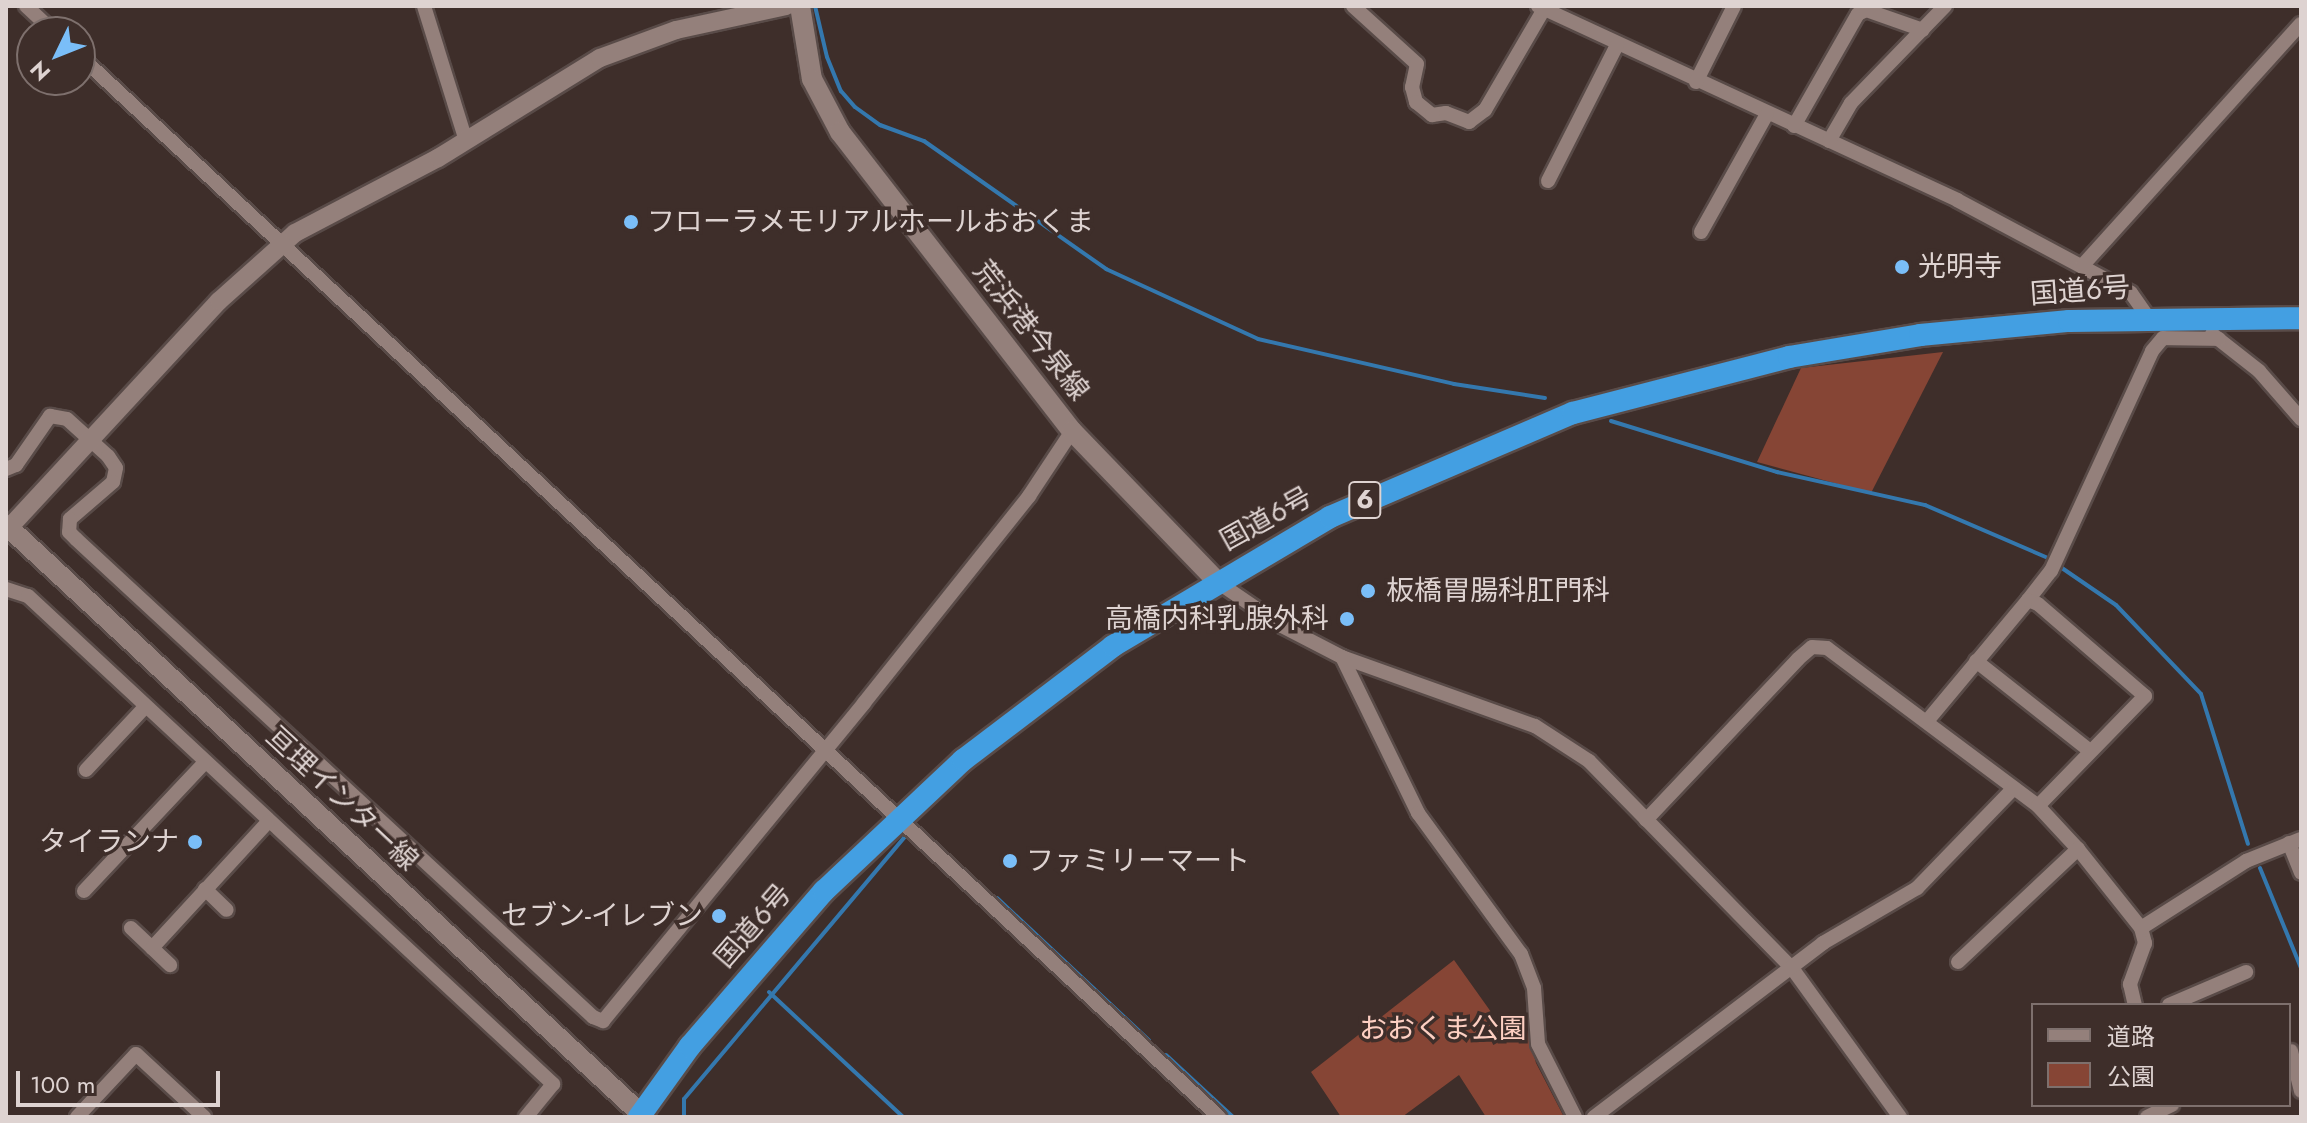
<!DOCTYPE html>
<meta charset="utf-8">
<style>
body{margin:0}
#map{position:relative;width:2307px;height:1123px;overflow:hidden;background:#3e2e2a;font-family:Jost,"Noto Sans JP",sans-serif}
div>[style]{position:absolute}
.green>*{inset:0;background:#864535}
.stream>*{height:4px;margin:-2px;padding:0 2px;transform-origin:2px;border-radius:2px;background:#3478ae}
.roads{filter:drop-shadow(2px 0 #594b48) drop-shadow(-2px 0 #594b48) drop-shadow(0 2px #594b48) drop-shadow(0 -2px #594b48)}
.minor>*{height:14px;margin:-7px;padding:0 7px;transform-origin:7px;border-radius:7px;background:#94807b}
.tertiary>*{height:18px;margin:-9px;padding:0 9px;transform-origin:9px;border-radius:9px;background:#94807b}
.secondary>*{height:20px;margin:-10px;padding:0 10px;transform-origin:10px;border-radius:10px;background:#94807b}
.trunk>*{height:22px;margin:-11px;padding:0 11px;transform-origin:11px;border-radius:11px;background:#439fe2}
.dots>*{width:22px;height:22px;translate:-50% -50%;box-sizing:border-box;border:4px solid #3e2e2a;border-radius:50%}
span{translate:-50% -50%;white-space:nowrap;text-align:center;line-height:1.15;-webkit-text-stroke:7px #3e2e2a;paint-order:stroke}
.shield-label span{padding:2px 6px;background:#3e2e2a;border:2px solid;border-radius:6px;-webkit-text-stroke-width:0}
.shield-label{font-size:26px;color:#ded3d1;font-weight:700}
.poi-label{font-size:28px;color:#ded3d1}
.left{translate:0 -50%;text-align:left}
.right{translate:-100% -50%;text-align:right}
.street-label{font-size:28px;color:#ded3d1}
.park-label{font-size:28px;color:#fdcfc2}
.frame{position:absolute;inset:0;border:8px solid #ded3d1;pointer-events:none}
.legend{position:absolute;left:2031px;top:1003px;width:260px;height:104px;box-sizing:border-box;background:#3e2e2a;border:2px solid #7e706d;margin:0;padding:10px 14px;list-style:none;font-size:24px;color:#ded3d1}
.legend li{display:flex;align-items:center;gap:16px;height:40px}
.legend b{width:40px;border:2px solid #7e706d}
.north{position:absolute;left:16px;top:16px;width:80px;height:80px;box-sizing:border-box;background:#3e2e2a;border:2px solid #7e706d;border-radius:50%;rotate:227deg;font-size:22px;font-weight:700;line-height:32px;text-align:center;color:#ded3d1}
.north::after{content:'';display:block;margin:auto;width:28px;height:36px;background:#7abef8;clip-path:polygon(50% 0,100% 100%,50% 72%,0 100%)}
.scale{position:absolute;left:16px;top:1071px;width:204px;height:36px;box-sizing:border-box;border:4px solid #ded3d1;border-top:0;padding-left:10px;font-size:24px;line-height:28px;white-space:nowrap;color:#ded3d1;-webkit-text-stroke:6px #3e2e2a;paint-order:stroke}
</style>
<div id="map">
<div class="green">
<i style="clip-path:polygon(1943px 352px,1871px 493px,1757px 462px,1801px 368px)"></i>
<i style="clip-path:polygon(1454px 960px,1511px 1040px,1527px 1030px,1536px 1063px,1564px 1117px,1486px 1117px,1459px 1075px,1402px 1117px,1341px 1117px,1311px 1072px)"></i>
</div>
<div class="stream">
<i style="left:815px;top:6px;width:52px;rotate:76.8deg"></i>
<i style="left:827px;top:57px;width:37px;rotate:68deg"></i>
<i style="left:841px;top:91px;width:21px;rotate:49deg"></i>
<i style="left:855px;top:107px;width:31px;rotate:36deg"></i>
<i style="left:880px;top:125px;width:47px;rotate:20deg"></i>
<i style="left:924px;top:141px;width:223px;rotate:35.1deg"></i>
<i style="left:1106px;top:269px;width:167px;rotate:24.7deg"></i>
<i style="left:1258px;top:339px;width:201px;rotate:12.9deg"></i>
<i style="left:1454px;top:384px;width:92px;rotate:8.7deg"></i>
<i style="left:1611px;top:421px;width:174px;rotate:17.1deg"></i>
<i style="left:1777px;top:472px;width:152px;rotate:12.6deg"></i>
<i style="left:1925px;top:505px;width:132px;rotate:23.3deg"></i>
<i style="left:2059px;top:566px;width:69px;rotate:34.4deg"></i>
<i style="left:2116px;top:605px;width:123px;rotate:46.3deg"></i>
<i style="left:2201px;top:694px;width:157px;rotate:72.6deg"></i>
<i style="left:2260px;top:868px;width:108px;rotate:67.7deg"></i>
<i style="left:997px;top:898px;width:208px;rotate:43.1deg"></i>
<i style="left:769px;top:992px;width:183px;rotate:43deg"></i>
<i style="left:1166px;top:1055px;width:91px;rotate:42.8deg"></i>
<i style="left:684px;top:1117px;width:18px;rotate:-90deg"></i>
<i style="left:684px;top:1099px;width:345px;rotate:-49.9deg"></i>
</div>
<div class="roads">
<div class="minor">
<i style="left:26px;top:6px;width:38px;rotate:43deg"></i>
<i style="left:424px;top:6px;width:141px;rotate:72.7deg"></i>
<i style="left:1353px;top:6px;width:86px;rotate:42.2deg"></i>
<i style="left:1417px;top:64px;width:24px;rotate:102deg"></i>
<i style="left:1412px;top:87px;width:16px;rotate:75deg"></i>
<i style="left:1416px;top:102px;width:21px;rotate:39deg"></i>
<i style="left:1432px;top:115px;width:14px;rotate:-8deg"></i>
<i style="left:1446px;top:113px;width:25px;rotate:21deg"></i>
<i style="left:1469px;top:122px;width:20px;rotate:-37deg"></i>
<i style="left:1485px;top:110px;width:117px;rotate:-59.7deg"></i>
<i style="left:1538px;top:6px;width:462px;rotate:24.8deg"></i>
<i style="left:1957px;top:200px;width:197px;rotate:28.1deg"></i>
<i style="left:2131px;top:293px;width:29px;rotate:55deg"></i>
<i style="left:80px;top:56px;width:1557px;rotate:42.97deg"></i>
<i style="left:1696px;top:82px;width:85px;rotate:-63.4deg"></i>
<i style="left:1794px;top:126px;width:129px;rotate:-60.3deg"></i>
<i style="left:1858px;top:14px;width:9px;rotate:-27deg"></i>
<i style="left:1866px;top:10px;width:60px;rotate:19.3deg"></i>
<i style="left:1829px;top:141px;width:44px;rotate:-59.9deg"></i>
<i style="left:1851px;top:103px;width:135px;rotate:-45.9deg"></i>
<i style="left:1548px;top:181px;width:153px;rotate:-63.1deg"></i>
<i style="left:1701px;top:232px;width:135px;rotate:-60.8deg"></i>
<i style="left:2082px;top:266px;width:326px;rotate:-47.9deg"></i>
<i style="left:2212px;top:334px;width:60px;rotate:38.2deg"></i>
<i style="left:2259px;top:371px;width:64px;rotate:48.8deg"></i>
<i style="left:6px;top:469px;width:11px;rotate:-22deg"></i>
<i style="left:16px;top:465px;width:60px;rotate:-55.2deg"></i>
<i style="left:50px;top:416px;width:17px;rotate:10deg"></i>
<i style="left:67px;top:419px;width:55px;rotate:42.1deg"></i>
<i style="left:108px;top:456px;width:14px;rotate:56deg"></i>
<i style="left:116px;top:468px;width:14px;rotate:102deg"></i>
<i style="left:113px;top:482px;width:57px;rotate:139.3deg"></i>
<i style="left:70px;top:519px;width:13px;rotate:94deg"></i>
<i style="left:69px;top:532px;width:10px;rotate:45deg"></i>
<i style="left:76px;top:539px;width:704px;rotate:42.76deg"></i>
<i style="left:593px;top:1017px;width:11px;rotate:22deg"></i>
<i style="left:603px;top:1021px;width:411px;rotate:-50.6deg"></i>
<i style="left:864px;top:703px;width:265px;rotate:-51.4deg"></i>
<i style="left:1029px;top:496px;width:78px;rotate:-56.5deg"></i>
<i style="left:1216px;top:581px;width:80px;rotate:34.3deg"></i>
<i style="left:1282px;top:626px;width:68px;rotate:27.3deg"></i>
<i style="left:1342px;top:657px;width:205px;rotate:19.7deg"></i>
<i style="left:1535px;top:726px;width:64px;rotate:32.9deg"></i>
<i style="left:1589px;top:761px;width:290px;rotate:45.6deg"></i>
<i style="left:1792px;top:968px;width:184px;rotate:54.1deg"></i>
<i style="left:6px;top:589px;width:23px;rotate:18deg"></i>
<i style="left:28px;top:596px;width:717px;rotate:42.91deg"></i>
<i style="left:553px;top:1084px;width:43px;rotate:129.3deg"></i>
<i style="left:2028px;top:600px;width:37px;rotate:-52deg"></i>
<i style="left:2051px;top:571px;width:242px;rotate:-65.3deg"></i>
<i style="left:2152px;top:351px;width:17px;rotate:-50deg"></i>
<i style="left:2163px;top:338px;width:56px;rotate:1deg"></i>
<i style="left:1342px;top:657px;width:174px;rotate:64deg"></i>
<i style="left:1418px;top:813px;width:175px;rotate:53.9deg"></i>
<i style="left:1521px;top:954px;width:36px;rotate:69deg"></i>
<i style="left:1534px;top:988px;width:56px;rotate:85.9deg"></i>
<i style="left:1538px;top:1044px;width:82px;rotate:63.1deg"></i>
<i style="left:1976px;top:661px;width:145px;rotate:38.3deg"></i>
<i style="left:1928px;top:720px;width:156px;rotate:-50.2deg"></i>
<i style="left:2028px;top:600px;width:11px;rotate:22deg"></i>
<i style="left:2038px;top:604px;width:141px;rotate:40.7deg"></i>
<i style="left:2145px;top:696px;width:153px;rotate:134.2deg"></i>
<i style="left:86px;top:770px;width:86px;rotate:-46.9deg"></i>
<i style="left:1646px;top:820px;width:221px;rotate:-46.6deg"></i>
<i style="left:1798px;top:659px;width:18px;rotate:-41deg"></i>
<i style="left:1812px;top:647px;width:15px;rotate:4deg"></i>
<i style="left:1827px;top:648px;width:264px;rotate:36.8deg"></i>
<i style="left:2038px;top:806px;width:59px;rotate:47.1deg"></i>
<i style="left:2078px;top:849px;width:101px;rotate:51.4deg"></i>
<i style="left:2141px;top:928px;width:16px;rotate:75deg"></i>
<i style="left:2145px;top:943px;width:44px;rotate:110.1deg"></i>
<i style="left:2130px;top:984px;width:22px;rotate:77deg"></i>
<i style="left:2289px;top:843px;width:32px;rotate:68deg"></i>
<i style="left:205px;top:889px;width:30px;rotate:44deg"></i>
<i style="left:84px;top:891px;width:175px;rotate:-46.8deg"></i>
<i style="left:131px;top:928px;width:54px;rotate:43.5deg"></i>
<i style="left:2141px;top:928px;width:125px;rotate:-32.5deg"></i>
<i style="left:2246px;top:861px;width:59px;rotate:-21.8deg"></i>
<i style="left:152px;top:948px;width:171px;rotate:-47.4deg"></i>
<i style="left:1958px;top:962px;width:165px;rotate:-43.3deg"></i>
<i style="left:2169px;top:1005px;width:84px;rotate:-23.2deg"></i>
<i style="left:2291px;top:1051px;width:41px;rotate:76deg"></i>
<i style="left:77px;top:1117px;width:86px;rotate:-46.9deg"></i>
<i style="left:136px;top:1054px;width:93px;rotate:42.8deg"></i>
<i style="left:1594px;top:1117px;width:288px;rotate:-37.2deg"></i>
<i style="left:1823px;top:943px;width:109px;rotate:-30.3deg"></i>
<i style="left:1917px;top:888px;width:139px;rotate:-45.9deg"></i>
<i style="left:2147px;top:1117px;width:28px;rotate:-26deg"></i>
</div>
<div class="tertiary">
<i style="left:6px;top:531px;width:313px;rotate:-47.2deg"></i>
<i style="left:219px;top:301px;width:102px;rotate:-41.8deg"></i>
<i style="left:295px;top:233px;width:161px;rotate:-27.7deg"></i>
<i style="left:438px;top:158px;width:190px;rotate:-31.7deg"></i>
<i style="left:600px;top:58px;width:81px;rotate:-20.2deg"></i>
<i style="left:676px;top:30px;width:113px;rotate:-12.3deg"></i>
</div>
<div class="secondary">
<i style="left:800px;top:6px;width:74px;rotate:80.7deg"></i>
<i style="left:812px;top:79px;width:60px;rotate:62.2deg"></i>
<i style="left:840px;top:132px;width:378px;rotate:52.2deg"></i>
<i style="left:1072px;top:431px;width:207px;rotate:46deg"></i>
<i style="left:6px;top:525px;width:866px;rotate:42.85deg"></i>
</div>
<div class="trunk">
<i style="left:639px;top:1117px;width:87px;rotate:-54.3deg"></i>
<i style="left:690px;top:1046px;width:205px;rotate:-49.2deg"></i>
<i style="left:824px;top:891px;width:191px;rotate:-43.3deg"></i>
<i style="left:963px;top:760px;width:188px;rotate:-37.2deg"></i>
<i style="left:1113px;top:646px;width:252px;rotate:-30.7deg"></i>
<i style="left:1330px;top:517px;width:264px;rotate:-23.2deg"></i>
<i style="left:1573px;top:413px;width:223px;rotate:-14.5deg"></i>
<i style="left:1789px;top:357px;width:133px;rotate:-9.5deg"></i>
<i style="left:1920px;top:335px;width:150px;rotate:-5.4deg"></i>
<i style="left:2069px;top:321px;width:232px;rotate:-0.7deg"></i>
</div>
</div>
<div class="dots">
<i style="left:631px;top:222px;background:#7abef8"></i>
<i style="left:1902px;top:267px;background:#7abef8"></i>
<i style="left:1368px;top:591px;background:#7abef8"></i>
<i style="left:1347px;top:619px;background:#7abef8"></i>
<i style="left:195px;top:842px;background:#7abef8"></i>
<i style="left:1010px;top:861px;background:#7abef8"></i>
<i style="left:719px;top:916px;background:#7abef8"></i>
</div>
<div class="shield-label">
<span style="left:1365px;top:500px">6</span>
</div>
<div class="poi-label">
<span class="left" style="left:647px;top:222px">フローラメモリアルホールおおくま</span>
<span class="left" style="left:1918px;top:267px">光明寺</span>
<span class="left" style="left:1386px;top:591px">板橋胃腸科肛門科</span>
<span class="right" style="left:1329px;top:619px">高橋内科乳腺外科</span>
<span class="right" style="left:179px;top:842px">タイランナ</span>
<span class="left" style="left:1026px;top:861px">ファミリーマート</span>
<span class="right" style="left:703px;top:916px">セブン-イレブン</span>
</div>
<div class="street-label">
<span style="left:2080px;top:291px;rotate:-4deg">国道6号</span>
<span style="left:1031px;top:331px;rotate:52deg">荒浜港今泉線</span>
<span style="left:1266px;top:519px;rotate:-29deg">国道6号</span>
<span style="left:342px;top:799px;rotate:43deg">亘理インター線</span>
<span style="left:753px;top:926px;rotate:-49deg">国道6号</span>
</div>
<div class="park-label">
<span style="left:1443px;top:1029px">おおくま公園</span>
</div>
<div class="frame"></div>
<ul class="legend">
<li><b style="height:10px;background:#94807b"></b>道路</li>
<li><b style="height:22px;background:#864535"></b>公園</li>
</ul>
<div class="north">N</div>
<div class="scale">100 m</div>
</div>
